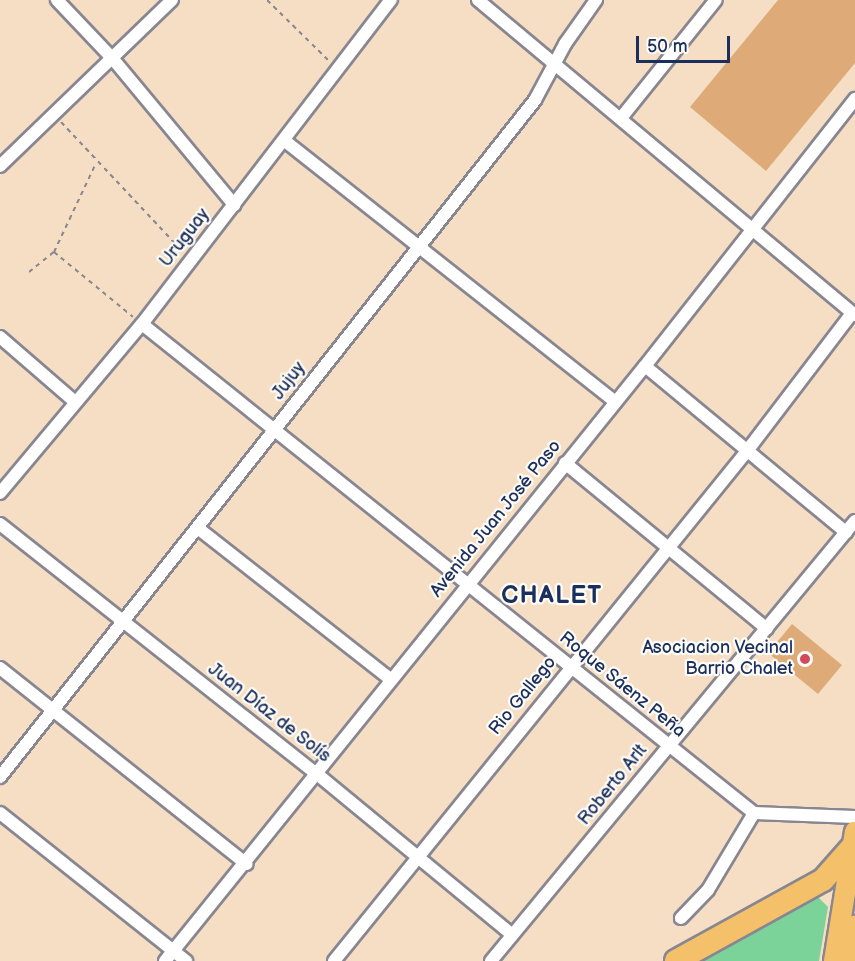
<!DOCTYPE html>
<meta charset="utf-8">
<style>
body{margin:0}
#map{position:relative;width:855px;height:961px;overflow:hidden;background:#f5dec4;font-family:"Balsamiq Sans",sans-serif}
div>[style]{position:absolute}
.green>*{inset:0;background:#7bd399}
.building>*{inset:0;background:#deab78}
.path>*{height:2px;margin-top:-1px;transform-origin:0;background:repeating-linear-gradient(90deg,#888691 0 4.5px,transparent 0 9px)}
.roads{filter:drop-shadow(2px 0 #888691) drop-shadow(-2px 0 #888691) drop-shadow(0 2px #888691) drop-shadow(0 -2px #888691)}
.minor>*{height:12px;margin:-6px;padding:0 6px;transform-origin:6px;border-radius:6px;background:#fff}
.primary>*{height:20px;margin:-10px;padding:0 10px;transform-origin:10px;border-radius:10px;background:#f4c16a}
.motorway>*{height:22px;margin:-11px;padding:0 11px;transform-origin:11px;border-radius:11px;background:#f4c16a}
.dots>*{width:16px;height:16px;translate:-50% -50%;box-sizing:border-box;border:3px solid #fdfcf7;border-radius:50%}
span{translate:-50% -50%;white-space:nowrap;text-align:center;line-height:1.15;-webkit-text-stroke:4.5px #fdfcf7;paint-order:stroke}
.street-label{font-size:18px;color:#1b2f5e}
.poi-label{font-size:18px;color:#1b2f5e}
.right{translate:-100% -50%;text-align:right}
.district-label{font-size:24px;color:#1b2f5e;font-weight:700;letter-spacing:1.5px}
.scale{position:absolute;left:636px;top:36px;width:94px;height:27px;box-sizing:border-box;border:3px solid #1b2f5e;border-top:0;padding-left:8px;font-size:18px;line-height:21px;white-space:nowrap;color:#1b2f5e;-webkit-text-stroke:4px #fdfcf7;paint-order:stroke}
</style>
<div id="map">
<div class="green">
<i style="clip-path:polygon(819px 898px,828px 907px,819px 961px,696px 961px,803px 900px)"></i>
</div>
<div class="building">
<i style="clip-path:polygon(778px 0,855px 0,855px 63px,766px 171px,690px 107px)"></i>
<i style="clip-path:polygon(792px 624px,842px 665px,818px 694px,768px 653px)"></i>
</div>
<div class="path">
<i style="left:267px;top:0;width:86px;rotate:44.5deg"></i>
<i style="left:61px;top:122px;width:177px;rotate:46.8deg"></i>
<i style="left:54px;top:252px;width:102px;rotate:39.4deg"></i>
<i style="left:29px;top:272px;width:32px;rotate:-39deg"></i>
<i style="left:54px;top:252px;width:98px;rotate:-64.7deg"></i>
</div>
<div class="roads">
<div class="minor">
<i style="left:57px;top:0;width:81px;rotate:46.5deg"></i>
<i style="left:113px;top:59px;width:190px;rotate:50.3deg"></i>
<i style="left:478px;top:0;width:491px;rotate:39.9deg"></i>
<i style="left:621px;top:118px;width:151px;rotate:-51.2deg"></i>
<i style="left:285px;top:141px;width:421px;rotate:38.3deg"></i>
<i style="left:0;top:166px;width:239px;rotate:-44deg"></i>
<i style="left:142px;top:324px;width:783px;rotate:38.63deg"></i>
<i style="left:754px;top:813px;width:90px;rotate:120.9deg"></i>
<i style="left:708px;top:890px;width:39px;rotate:134deg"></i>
<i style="left:0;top:337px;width:99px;rotate:40.9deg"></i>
<i style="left:645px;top:366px;width:261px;rotate:39.6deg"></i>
<i style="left:565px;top:463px;width:261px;rotate:39.4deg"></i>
<i style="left:0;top:493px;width:221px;rotate:-50deg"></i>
<i style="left:142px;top:324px;width:409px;rotate:-52.5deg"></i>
<i style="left:0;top:524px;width:404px;rotate:38.3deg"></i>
<i style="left:317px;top:774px;width:253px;rotate:39.5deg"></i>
<i style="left:199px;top:529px;width:243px;rotate:38.1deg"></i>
<i style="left:0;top:668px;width:315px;rotate:38.5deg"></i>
<i style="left:0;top:777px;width:863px;rotate:-51.68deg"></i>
<i style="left:535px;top:100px;width:64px;rotate:-61.8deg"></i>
<i style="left:565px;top:44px;width:54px;rotate:-54.8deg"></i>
<i style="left:0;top:813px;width:238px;rotate:38.5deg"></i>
<i style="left:754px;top:813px;width:101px;rotate:2.3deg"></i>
<i style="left:165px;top:961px;width:764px;rotate:-51.11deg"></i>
<i style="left:645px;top:366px;width:340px;rotate:-51.8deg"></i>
<i style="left:334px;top:961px;width:656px;rotate:-51deg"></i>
<i style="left:747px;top:451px;width:173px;rotate:-52.7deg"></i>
<i style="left:491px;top:961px;width:571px;rotate:-50.4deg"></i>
</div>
<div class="primary">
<i style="left:834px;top:961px;width:131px;rotate:-80.8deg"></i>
<i style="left:849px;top:961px;width:36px;rotate:-80deg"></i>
</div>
<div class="motorway">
<i style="left:676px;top:961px;width:168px;rotate:-28.9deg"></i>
<i style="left:823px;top:880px;width:45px;rotate:-48.6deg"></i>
</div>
</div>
<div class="dots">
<i style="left:805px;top:659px;background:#d1495b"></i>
</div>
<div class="street-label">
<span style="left:185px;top:238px;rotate:-52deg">Uruguay</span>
<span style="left:289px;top:381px;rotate:-52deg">Jujuy</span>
<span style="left:496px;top:519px;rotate:-51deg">Avenida Juan José Paso</span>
<span style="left:622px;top:685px;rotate:39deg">Roque Sáenz Peña</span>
<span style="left:523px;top:696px;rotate:-51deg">Rio Gallego</span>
<span style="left:269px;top:713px;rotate:38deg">Juan Díaz de Solís</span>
<span style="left:613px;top:785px;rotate:-51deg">Roberto Arlt</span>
</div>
<div class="poi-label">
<span class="right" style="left:793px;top:659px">Asociacion Vecinal<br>Barrio Chalet</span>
</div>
<div class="district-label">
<span style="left:552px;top:596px">CHALET</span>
</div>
<div class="scale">50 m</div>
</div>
